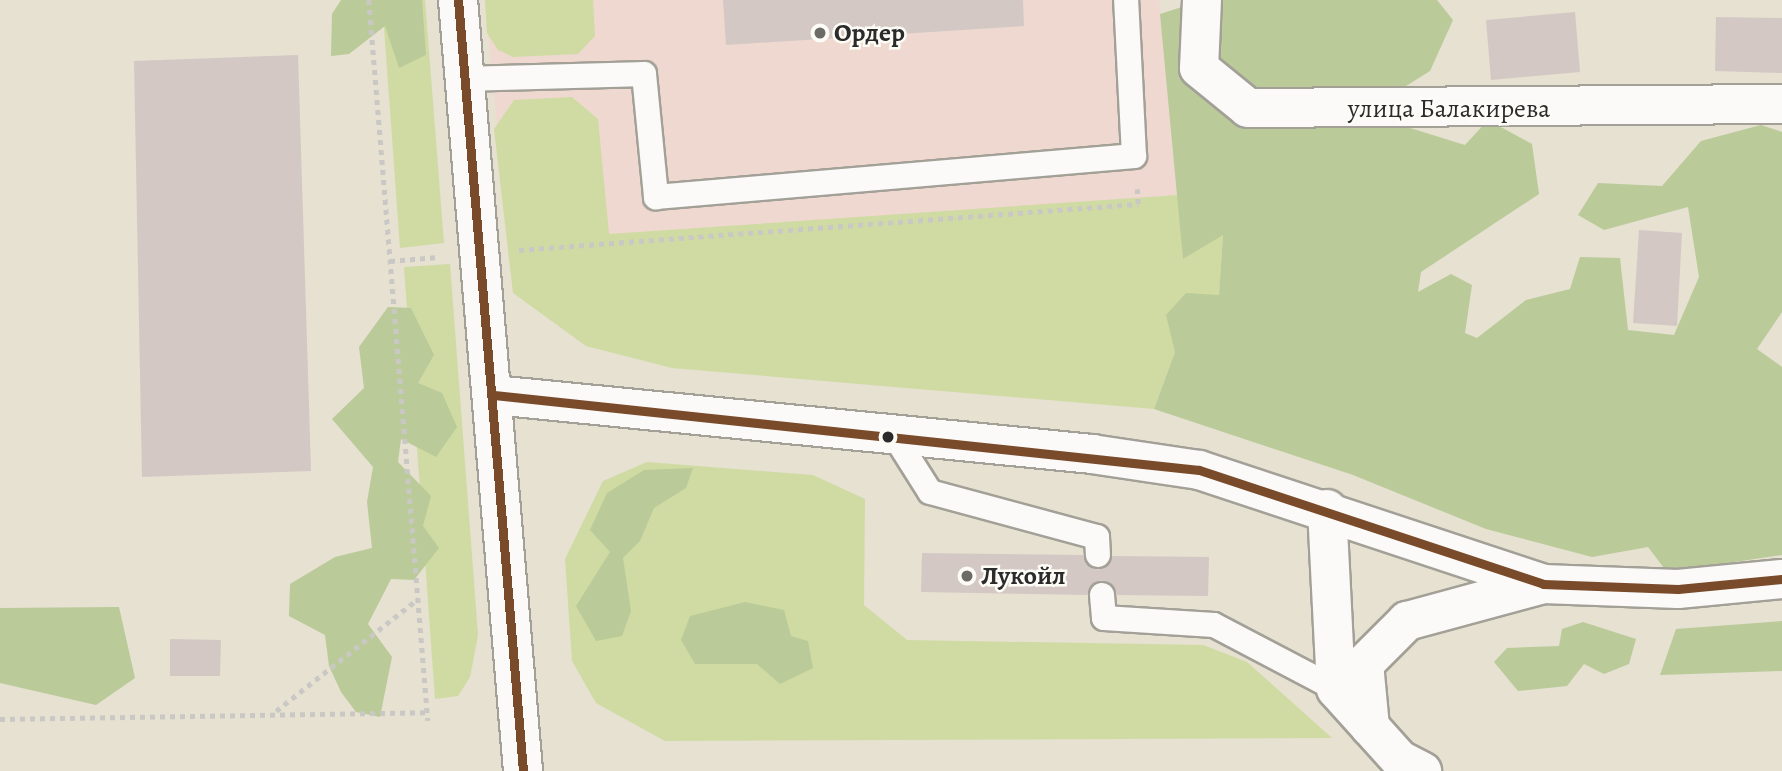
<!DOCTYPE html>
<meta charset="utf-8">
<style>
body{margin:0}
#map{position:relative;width:1782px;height:771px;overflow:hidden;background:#e6e1d1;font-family:Alegreya,serif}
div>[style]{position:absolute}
.built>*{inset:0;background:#efd8cf}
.green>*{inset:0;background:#cfdba2}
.forest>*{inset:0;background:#baca99}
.building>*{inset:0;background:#d4c8c5}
.path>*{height:4.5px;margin-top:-2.25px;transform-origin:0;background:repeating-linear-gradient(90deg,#c9c8c4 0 5px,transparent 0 10px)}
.roads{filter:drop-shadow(2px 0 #a2a097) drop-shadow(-2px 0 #a2a097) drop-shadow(0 2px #a2a097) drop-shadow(0 -2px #a2a097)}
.service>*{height:24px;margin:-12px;padding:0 12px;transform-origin:12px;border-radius:12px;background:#fbfaf8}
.minor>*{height:38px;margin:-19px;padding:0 19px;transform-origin:19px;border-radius:19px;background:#fbfaf8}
.tertiary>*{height:38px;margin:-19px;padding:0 19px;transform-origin:19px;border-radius:19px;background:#fbfaf8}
.bus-1>*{height:9px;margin:-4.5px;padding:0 4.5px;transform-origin:4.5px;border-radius:4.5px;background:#7a4b2a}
.dots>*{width:19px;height:19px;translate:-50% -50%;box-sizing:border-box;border:4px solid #fdfcf7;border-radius:50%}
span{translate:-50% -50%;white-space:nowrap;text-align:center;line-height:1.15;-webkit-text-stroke:5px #fdfcf7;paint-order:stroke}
.poi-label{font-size:26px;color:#2b2b2b;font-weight:700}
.left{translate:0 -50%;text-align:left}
.street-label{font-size:26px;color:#2b2b2b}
</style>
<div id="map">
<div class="built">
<i style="clip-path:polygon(485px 0,1159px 0,1183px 259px,513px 293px)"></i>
</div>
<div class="green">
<i style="clip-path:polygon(382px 0,425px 0,444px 243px,400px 248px)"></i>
<i style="clip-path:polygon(485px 0,593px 0,595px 36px,578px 54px,513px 57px,498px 50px,487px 33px)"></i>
<i style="clip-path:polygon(572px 97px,598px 119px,609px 234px,1178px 195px,1183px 259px,1223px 234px,1219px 295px,1175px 352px,1154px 409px,672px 368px,586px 346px,513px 293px,494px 129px,514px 100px)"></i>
<i style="clip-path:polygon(450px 264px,478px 635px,470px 677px,458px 696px,435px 699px,404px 267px)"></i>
<i style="clip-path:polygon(647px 462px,813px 475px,865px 499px,864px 605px,907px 640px,1203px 645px,1247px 662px,1332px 738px,665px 741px,596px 703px,572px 661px,565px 559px,603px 481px)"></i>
</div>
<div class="forest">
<i style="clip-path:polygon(341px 0,422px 0,426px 55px,399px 68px,385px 26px,349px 54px,331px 56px,332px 14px)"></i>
<i style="clip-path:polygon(1204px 0,1437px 0,1453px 20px,1430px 71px,1390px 96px,1394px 123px,1465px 145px,1488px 120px,1532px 144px,1539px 194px,1421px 272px,1418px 292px,1451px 274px,1472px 285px,1465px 333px,1477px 338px,1526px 300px,1570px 289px,1580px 257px,1620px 258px,1628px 330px,1674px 335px,1699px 277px,1688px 207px,1604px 230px,1578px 215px,1598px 183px,1662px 186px,1701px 141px,1761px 125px,1782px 132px,1782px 312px,1757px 349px,1782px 367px,1782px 555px,1667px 572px,1648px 547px,1592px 557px,1486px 529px,1353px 475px,1154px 409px,1175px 352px,1166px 315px,1186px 293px,1219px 295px,1223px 235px,1183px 259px,1160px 14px)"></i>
<i style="clip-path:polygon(388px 307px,411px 308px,434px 355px,418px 383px,442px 393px,457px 427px,436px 457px,401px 439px,398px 462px,431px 496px,423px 526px,439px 548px,414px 580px,391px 579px,368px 624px,392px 657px,380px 717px,356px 712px,341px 692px,329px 666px,325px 635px,289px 616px,290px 584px,335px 557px,372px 548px,367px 502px,373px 467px,332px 419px,364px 388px,359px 347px)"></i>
<i style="clip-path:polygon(693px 468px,686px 488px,654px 508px,640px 541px,623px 558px,631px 611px,622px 636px,596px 641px,576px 606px,610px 552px,590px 530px,607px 493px,644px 470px)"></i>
<i style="clip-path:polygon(745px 602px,784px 610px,791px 636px,808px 641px,813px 668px,780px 684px,757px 664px,695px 664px,681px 640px,690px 616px)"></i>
<i style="clip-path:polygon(119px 607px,135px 678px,96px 705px,0 683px,0 608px)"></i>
<i style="clip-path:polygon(1782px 621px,1782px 671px,1660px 675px,1676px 629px)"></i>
<i style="clip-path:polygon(1583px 622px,1636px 639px,1629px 664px,1604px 674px,1584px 664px,1567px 686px,1518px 691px,1494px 662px,1507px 648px,1559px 646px,1562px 629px)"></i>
</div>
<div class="building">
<i style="clip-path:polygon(723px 0,1023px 0,1024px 26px,726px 45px)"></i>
<i style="clip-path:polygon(1575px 12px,1580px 72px,1491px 80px,1486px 20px)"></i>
<i style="clip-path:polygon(1716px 17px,1782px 18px,1782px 73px,1715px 71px)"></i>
<i style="clip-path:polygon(298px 55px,311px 471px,142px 477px,134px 61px)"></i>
<i style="clip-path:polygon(1639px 230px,1682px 233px,1677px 326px,1633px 323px)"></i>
<i style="clip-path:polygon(922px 553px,1083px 555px,1098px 570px,1113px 556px,1209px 557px,1208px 596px,1117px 595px,1101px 580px,1087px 595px,921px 592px)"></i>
<i style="clip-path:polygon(170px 639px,221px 640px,220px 676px,170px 676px)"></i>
</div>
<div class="path">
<i style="left:369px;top:0;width:723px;rotate:85.32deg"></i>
<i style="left:519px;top:250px;width:621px;rotate:-4.25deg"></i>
<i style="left:1138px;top:204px;width:15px;rotate:-94deg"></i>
<i style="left:390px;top:261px;width:48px;rotate:-4.8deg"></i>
<i style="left:276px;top:711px;width:181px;rotate:-38.3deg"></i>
<i style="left:0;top:719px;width:428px;rotate:-0.9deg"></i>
</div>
<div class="roads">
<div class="service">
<i style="left:465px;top:79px;width:179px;rotate:-1.6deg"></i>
<i style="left:644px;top:74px;width:124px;rotate:84.4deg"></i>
<i style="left:656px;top:197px;width:480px;rotate:-4.9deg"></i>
<i style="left:1134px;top:156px;width:156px;rotate:-92.9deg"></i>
<i style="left:894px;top:435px;width:67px;rotate:57.7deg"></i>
<i style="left:930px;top:492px;width:173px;rotate:15.1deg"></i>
<i style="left:1097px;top:537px;width:18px;rotate:87deg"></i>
<i style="left:1102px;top:595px;width:23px;rotate:85deg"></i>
<i style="left:1104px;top:618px;width:110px;rotate:3.6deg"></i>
<i style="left:1214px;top:625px;width:138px;rotate:27.7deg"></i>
</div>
<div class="minor">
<i style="left:1202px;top:0;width:68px;rotate:92.5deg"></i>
<i style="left:1199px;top:68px;width:63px;rotate:39.2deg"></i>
<i style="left:1248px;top:108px;width:534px;rotate:-0.43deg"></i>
</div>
<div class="tertiary">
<i style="left:458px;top:0;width:774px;rotate:85.18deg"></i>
<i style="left:494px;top:395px;width:601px;rotate:5.63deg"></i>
<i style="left:1092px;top:454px;width:108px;rotate:8.5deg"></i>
<i style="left:1199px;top:470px;width:362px;rotate:18.3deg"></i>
<i style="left:1543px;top:584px;width:135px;rotate:2.1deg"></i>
<i style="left:1678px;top:589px;width:104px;rotate:-5.5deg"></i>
<i style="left:1327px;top:509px;width:180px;rotate:87.1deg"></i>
<i style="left:1336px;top:689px;width:96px;rotate:48deg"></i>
<i style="left:1400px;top:760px;width:25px;rotate:27deg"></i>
<i style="left:1370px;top:727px;width:63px;rotate:-95.4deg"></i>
<i style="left:1364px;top:664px;width:61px;rotate:-45deg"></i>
<i style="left:1407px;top:621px;width:141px;rotate:-15.2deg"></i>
</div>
</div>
<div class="bus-1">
<i style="left:458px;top:0;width:774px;rotate:85.18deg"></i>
<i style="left:494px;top:395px;width:709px;rotate:6.07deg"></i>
<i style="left:1199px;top:470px;width:362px;rotate:18.3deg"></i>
<i style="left:1543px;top:584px;width:135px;rotate:2.1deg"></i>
<i style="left:1678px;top:589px;width:104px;rotate:-5.5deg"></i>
</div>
<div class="dots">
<i style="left:820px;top:33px;background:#6c6b65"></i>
<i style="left:888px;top:437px;background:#2b2b2b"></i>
<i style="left:967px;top:576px;background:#6c6b65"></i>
</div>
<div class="poi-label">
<span class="left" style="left:834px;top:33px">Ордер</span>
<span class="left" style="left:981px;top:576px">Лукойл</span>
</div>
<div class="street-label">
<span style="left:1449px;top:109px">улица Балакирева</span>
</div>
</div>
